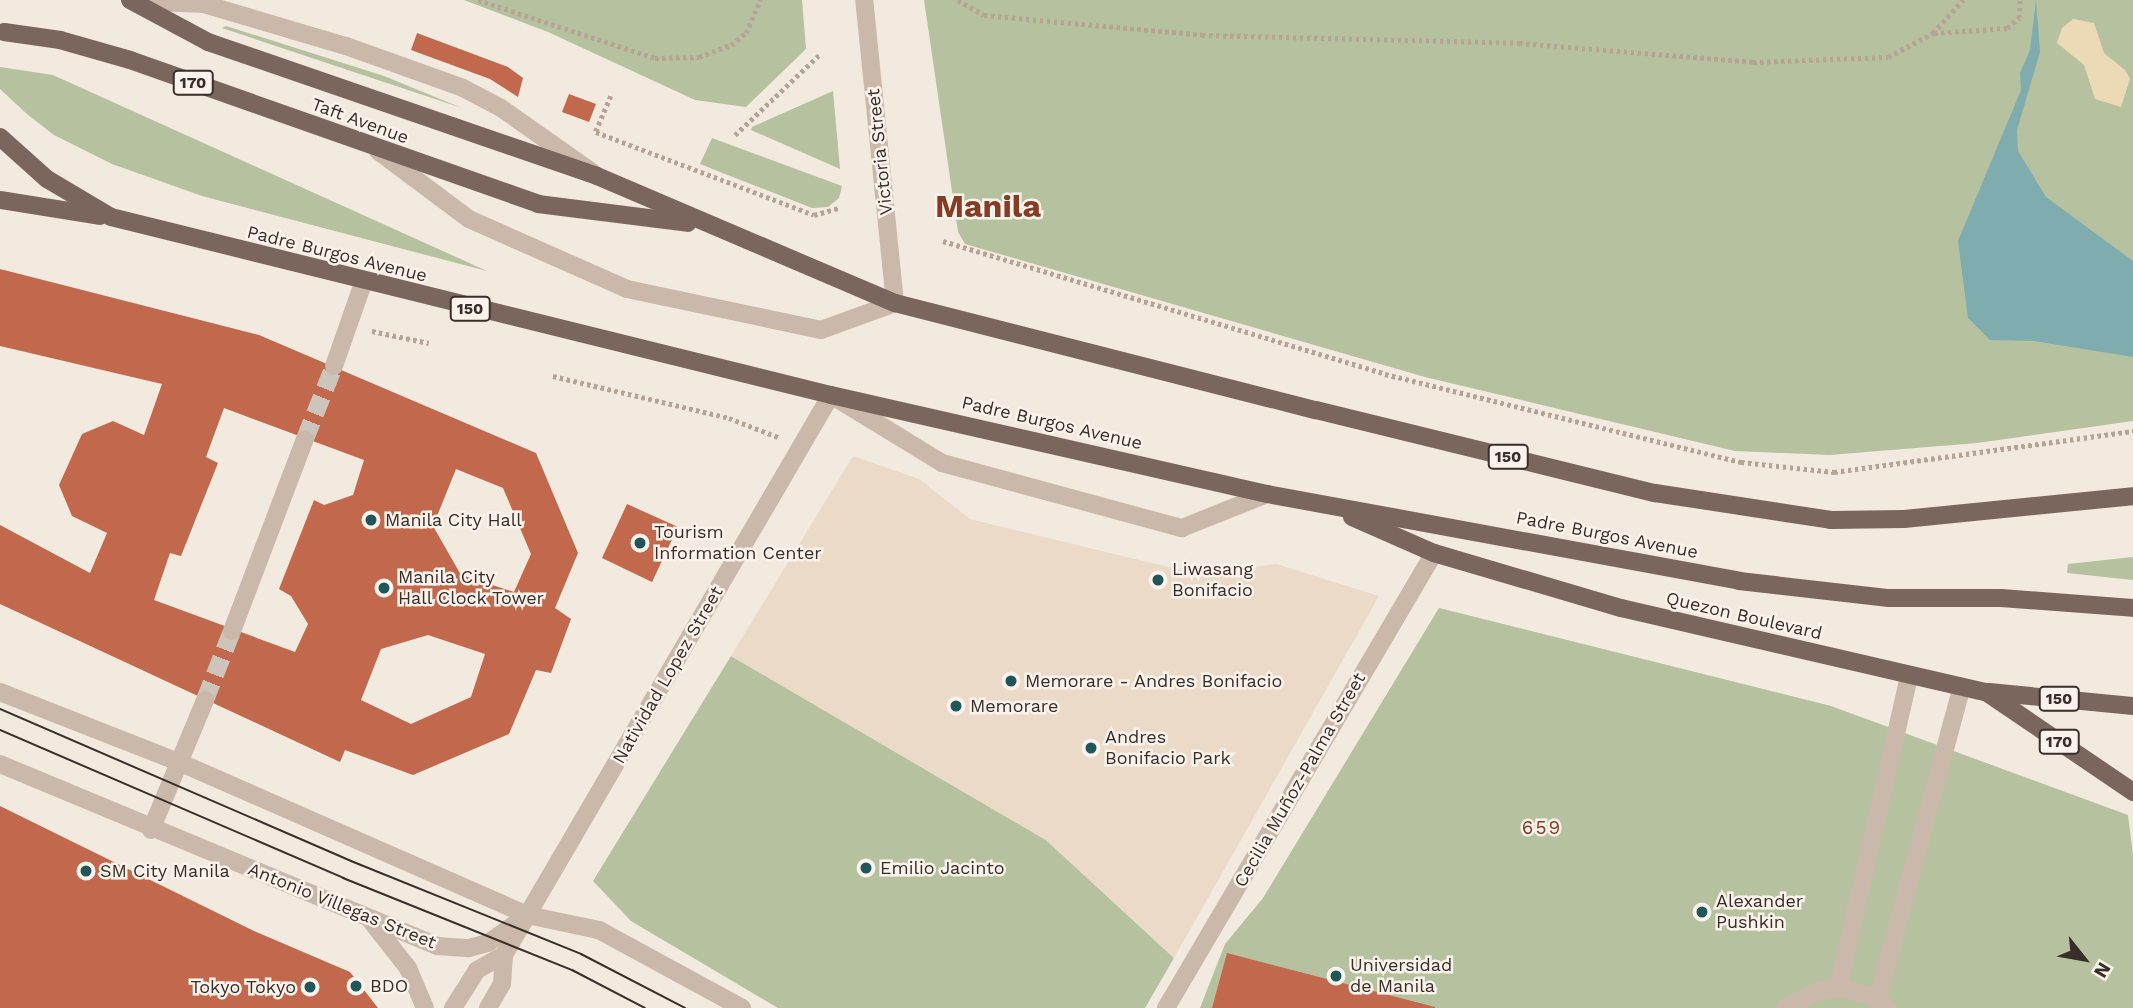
<!DOCTYPE html>
<meta charset="utf-8">
<style>
body{margin:0}
#map{position:relative;width:2133px;height:1008px;overflow:hidden;background:#f2e9df;font-family:"Work Sans",sans-serif}
div>[style]{position:absolute}
.green>*{inset:0;background:#b6c19f}
.sand>*{inset:0;background:#ecdab7}
.plaza>*{inset:0;background:#eadac7}
.water>*{inset:0;background:#7fadaf}
.building>*{inset:0;background:#c2694d}
.minor-tunnel>*{height:18px;margin-top:-9px;transform-origin:0;background:repeating-linear-gradient(90deg,#cdc4bb 0 18px,transparent 0 27px)}
.path>*{height:4.5px;margin-top:-2.25px;transform-origin:0;background:repeating-linear-gradient(90deg,#b6a395 0 3.5px,transparent 0 7px)}
.minor>*{height:18px;margin:-9px;padding:0 9px;transform-origin:9px;border-radius:9px;background:#cab9ab}
.major>*{height:18px;margin:-9px;padding:0 9px;transform-origin:9px;border-radius:9px;background:#7a665c}
.tram>*{height:2px;margin:-1px;padding:0 1px;transform-origin:1px;border-radius:1px;background:#382e2a}
.dots>*{width:19px;height:19px;translate:-50% -50%;box-sizing:border-box;border:4px solid #faf3eb;border-radius:50%}
span{translate:-50% -50%;white-space:nowrap;text-align:center;line-height:1.15;-webkit-text-stroke:5px #faf3eb;paint-order:stroke}
.shield-label span{padding:2px 5px;background:#faf3eb;border:2px solid;border-radius:5px;-webkit-text-stroke-width:0}
.shield-label{font-size:16px;color:#382e2a;font-weight:700}
.street-label{font-size:18px;color:#382e2a}
.poi-label{font-size:18px;color:#382e2a}
.left{translate:0 -50%;text-align:left}
.right{translate:-100% -50%;text-align:right}
.neighbourhood-label{font-size:19px;color:#853c25;letter-spacing:2px}
.town-label{font-size:32px;color:#853c25;font-weight:700}
.north{position:absolute;left:2049px;top:924px;width:70px;height:70px;-webkit-text-stroke:5px #faf3eb;paint-order:stroke;rotate:121deg;font-size:19px;font-weight:700;line-height:28px;text-align:center;color:#382e2a}
.north::after{content:'';display:block;margin:auto;width:24px;height:32px;background:#382e2a;clip-path:polygon(50% 0,100% 100%,50% 72%,0 100%)}
</style>
<div id="map">
<div class="green">
<i style="clip-path:polygon(464px 0,802px 0,806px 49px,746px 107px,695px 100px,548px 32px)"></i>
<i style="clip-path:polygon(924px 0,2133px 0,2133px 421px,1977px 443px,1830px 455px,1735px 451px,1425px 377px,965px 244px,958px 232px)"></i>
<i style="clip-path:polygon(226px 26px,384px 76px,462px 108px,222px 28px)"></i>
<i style="clip-path:polygon(0 67px,53px 75px,487px 271px,202px 196px,112px 164px,54px 135px,27px 114px,0 89px)"></i>
<i style="clip-path:polygon(833px 91px,840px 169px,751px 130px,752px 127px)"></i>
<i style="clip-path:polygon(712px 138px,842px 186px,839px 198px,828px 207px,812px 208px,700px 164px)"></i>
<i style="clip-path:polygon(2133px 557px,2133px 580px,2067px 573px,2068px 564px)"></i>
<i style="clip-path:polygon(1439px 608px,1831px 706px,2128px 815px,2133px 855px,2133px 1008px,1200px 1008px,1225px 944px,1263px 898px)"></i>
<i style="clip-path:polygon(731px 656px,1046px 840px,1174px 958px,1145px 1008px,778px 1008px,631px 921px,593px 881px)"></i>
</div>
<div class="sand">
<i style="clip-path:polygon(2073px 19px,2094px 23px,2104px 53px,2125px 70px,2130px 79px,2121px 107px,2095px 99px,2084px 65px,2057px 43px,2062px 28px)"></i>
</div>
<div class="plaza">
<i style="clip-path:polygon(853px 456px,919px 479px,970px 519px,1201px 575px,1276px 564px,1379px 596px,1174px 958px,1046px 840px,731px 656px)"></i>
</div>
<div class="water">
<i style="clip-path:polygon(2036px 0,2040px 52px,2017px 130px,2018px 151px,2046px 197px,2133px 261px,2133px 357px,2034px 341px,1990px 340px,1968px 318px,1958px 241px,2021px 90px,2020px 73px,2030px 50px)"></i>
</div>
<div class="building">
<i style="clip-path:polygon(417px 33px,508px 67px,523px 78px,518px 97px,490px 79px,411px 50px)"></i>
<i style="clip-path:polygon(569px 94px,596px 104px,589px 122px,562px 112px)"></i>
<i style="clip-path:polygon(evenodd,0 269px,259px 335px,536px 453px,578px 553px,555px 608px,571px 619px,551px 673px,536px 670px,509px 734px,413px 775px,345px 750px,340px 762px,0 604px,0 525px,90px 573px,107px 533px,72px 516px,59px 485px,82px 434px,113px 421px,144px 435px,162px 384px,0 346px,0 269px,224px 408px,364px 460px,353px 495px,324px 505px,314px 500px,279px 589px,291px 596px,308px 624px,295px 652px,154px 600px,170px 553px,181px 556px,218px 463px,206px 457px,224px 408px,0 269px,456px 469px,503px 488px,531px 554px,514px 592px,461px 575px,433px 526px,456px 469px,0 269px,428px 635px,485px 654px,471px 697px,411px 724px,361px 700px,381px 649px,428px 635px)"></i>
<i style="clip-path:polygon(627px 504px,678px 527px,652px 582px,602px 558px)"></i>
<i style="clip-path:polygon(0 806px,254px 931px,350px 972px,378px 1008px,0 1008px)"></i>
<i style="clip-path:polygon(1227px 953px,1435px 1007px,1435px 1008px,1212px 1008px)"></i>
</div>
<div class="minor-tunnel">
<i style="left:305px;top:439px;width:79px;rotate:-68.3deg"></i>
<i style="left:205px;top:700px;width:74px;rotate:-68.6deg"></i>
</div>
<div class="path">
<i style="left:478px;top:0;width:186px;rotate:18.1deg"></i>
<i style="left:655px;top:58px;width:44px;rotate:-1.3deg"></i>
<i style="left:699px;top:57px;width:34px;rotate:-21deg"></i>
<i style="left:731px;top:45px;width:19px;rotate:-39deg"></i>
<i style="left:746px;top:33px;width:36px;rotate:-67deg"></i>
<i style="left:958px;top:0;width:30px;rotate:30deg"></i>
<i style="left:984px;top:15px;width:219px;rotate:5.2deg"></i>
<i style="left:1202px;top:35px;width:317px;rotate:1.4deg"></i>
<i style="left:1519px;top:43px;width:235px;rotate:4.6deg"></i>
<i style="left:1753px;top:62px;width:135px;rotate:-2.1deg"></i>
<i style="left:1888px;top:57px;width:51px;rotate:-28.1deg"></i>
<i style="left:1933px;top:33px;width:45px;rotate:-47.7deg"></i>
<i style="left:1934px;top:33px;width:73px;rotate:-3.9deg"></i>
<i style="left:2007px;top:28px;width:16px;rotate:-40deg"></i>
<i style="left:2019px;top:18px;width:18px;rotate:-87deg"></i>
<i style="left:611px;top:96px;width:39px;rotate:113deg"></i>
<i style="left:596px;top:132px;width:233px;rotate:20.8deg"></i>
<i style="left:814px;top:215px;width:25px;rotate:-16deg"></i>
<i style="left:735px;top:135px;width:117px;rotate:-43.6deg"></i>
<i style="left:943px;top:241px;width:462px;rotate:16.7deg"></i>
<i style="left:1385px;top:374px;width:367px;rotate:13.9deg"></i>
<i style="left:1741px;top:462px;width:94px;rotate:6.1deg"></i>
<i style="left:1834px;top:472px;width:302px;rotate:-7.8deg"></i>
<i style="left:372px;top:331px;width:58px;rotate:11.9deg"></i>
<i style="left:553px;top:376px;width:181px;rotate:13.4deg"></i>
<i style="left:729px;top:418px;width:53px;rotate:21.2deg"></i>
</div>
<div class="minor">
<i style="left:133px;top:1px;width:71px;rotate:2.4deg"></i>
<i style="left:204px;top:4px;width:148px;rotate:16.5deg"></i>
<i style="left:346px;top:46px;width:124px;rotate:19.7deg"></i>
<i style="left:463px;top:88px;width:43px;rotate:27.8deg"></i>
<i style="left:501px;top:108px;width:111px;rotate:35.1deg"></i>
<i style="left:378px;top:151px;width:114px;rotate:36.8deg"></i>
<i style="left:469px;top:219px;width:173px;rotate:23.9deg"></i>
<i style="left:627px;top:289px;width:198px;rotate:11.9deg"></i>
<i style="left:821px;top:330px;width:79px;rotate:-20deg"></i>
<i style="left:895px;top:303px;width:305px;rotate:-95.8deg"></i>
<i style="left:334px;top:366px;width:88px;rotate:-70.7deg"></i>
<i style="left:232px;top:631px;width:205px;rotate:-69.2deg"></i>
<i style="left:0;top:692px;width:194px;rotate:21.4deg"></i>
<i style="left:181px;top:763px;width:378px;rotate:23.7deg"></i>
<i style="left:527px;top:915px;width:74px;rotate:11.8deg"></i>
<i style="left:599px;top:930px;width:163px;rotate:28.6deg"></i>
<i style="left:0;top:764px;width:474px;rotate:22.6deg"></i>
<i style="left:438px;top:946px;width:31px;rotate:4deg"></i>
<i style="left:469px;top:948px;width:20px;rotate:-15deg"></i>
<i style="left:488px;top:943px;width:42px;rotate:-35.2deg"></i>
<i style="left:151px;top:830px;width:141px;rotate:-67.4deg"></i>
<i style="left:371px;top:921px;width:60px;rotate:51.8deg"></i>
<i style="left:408px;top:968px;width:43px;rotate:67deg"></i>
<i style="left:1838px;top:989px;width:320px;rotate:-77.2deg"></i>
<i style="left:1877px;top:1001px;width:325px;rotate:-74.9deg"></i>
<i style="left:453px;top:1008px;width:45px;rotate:-57.7deg"></i>
<i style="left:477px;top:970px;width:31px;rotate:-29deg"></i>
<i style="left:488px;top:1008px;width:28px;rotate:-60deg"></i>
<i style="left:502px;top:984px;width:29px;rotate:-86deg"></i>
<i style="left:504px;top:955px;width:648px;rotate:-59.72deg"></i>
<i style="left:831px;top:395px;width:130px;rotate:31.5deg"></i>
<i style="left:942px;top:463px;width:249px;rotate:15.2deg"></i>
<i style="left:1182px;top:528px;width:92px;rotate:-21.8deg"></i>
<i style="left:1166px;top:1008px;width:528px;rotate:-59.5deg"></i>
<i style="left:1785px;top:1008px;width:40px;rotate:-26.6deg"></i>
<i style="left:1821px;top:990px;width:25px;rotate:-2deg"></i>
<i style="left:1846px;top:989px;width:26px;rotate:16deg"></i>
<i style="left:1871px;top:996px;width:21px;rotate:35deg"></i>
</div>
<div class="major">
<i style="left:130px;top:0;width:89px;rotate:28.3deg"></i>
<i style="left:208px;top:42px;width:411px;rotate:19deg"></i>
<i style="left:597px;top:176px;width:324px;rotate:23.1deg"></i>
<i style="left:895px;top:303px;width:434px;rotate:14.3deg"></i>
<i style="left:1316px;top:410px;width:349px;rotate:13.8deg"></i>
<i style="left:1655px;top:493px;width:178px;rotate:8.7deg"></i>
<i style="left:1831px;top:520px;width:73px;rotate:-0.8deg"></i>
<i style="left:1904px;top:519px;width:230px;rotate:-5.7deg"></i>
<i style="left:4px;top:32px;width:57px;rotate:8.1deg"></i>
<i style="left:60px;top:40px;width:73px;rotate:15.9deg"></i>
<i style="left:130px;top:60px;width:433px;rotate:19.4deg"></i>
<i style="left:538px;top:204px;width:151px;rotate:7.2deg"></i>
<i style="left:0;top:137px;width:63px;rotate:41.8deg"></i>
<i style="left:47px;top:179px;width:74px;rotate:30.7deg"></i>
<i style="left:111px;top:217px;width:742px;rotate:13.89deg"></i>
<i style="left:831px;top:395px;width:447px;rotate:12.8deg"></i>
<i style="left:1267px;top:494px;width:480px;rotate:10.4deg"></i>
<i style="left:1739px;top:581px;width:151px;rotate:6.5deg"></i>
<i style="left:1889px;top:598px;width:112px"></i>
<i style="left:2001px;top:598px;width:132px;rotate:4.3deg"></i>
<i style="left:0;top:200px;width:101px;rotate:9.1deg"></i>
<i style="left:1352px;top:517px;width:90px;rotate:23.7deg"></i>
<i style="left:1434px;top:553px;width:195px;rotate:16.4deg"></i>
<i style="left:1621px;top:608px;width:375px;rotate:13deg"></i>
<i style="left:1986px;top:692px;width:178px;rotate:34.2deg"></i>
<i style="left:1989px;top:692px;width:145px;rotate:5.6deg"></i>
</div>
<div class="tram">
<i style="left:0;top:709px;width:382px;rotate:23.4deg"></i>
<i style="left:351px;top:861px;width:248px;rotate:22deg"></i>
<i style="left:581px;top:954px;width:117px;rotate:27.4deg"></i>
<i style="left:0;top:730px;width:374px;rotate:23.3deg"></i>
<i style="left:343px;top:878px;width:247px;rotate:21.9deg"></i>
<i style="left:572px;top:970px;width:82px;rotate:27.5deg"></i>
</div>
<div class="dots">
<i style="left:371px;top:520px;background:#205559"></i>
<i style="left:640px;top:543px;background:#205559"></i>
<i style="left:1158px;top:580px;background:#205559"></i>
<i style="left:384px;top:588px;background:#205559"></i>
<i style="left:1011px;top:681px;background:#205559"></i>
<i style="left:956px;top:706px;background:#205559"></i>
<i style="left:1091px;top:748px;background:#205559"></i>
<i style="left:866px;top:868px;background:#205559"></i>
<i style="left:86px;top:871px;background:#205559"></i>
<i style="left:1702px;top:912px;background:#205559"></i>
<i style="left:1336px;top:976px;background:#205559"></i>
<i style="left:356px;top:986px;background:#205559"></i>
<i style="left:310px;top:987px;background:#205559"></i>
</div>
<div class="shield-label">
<span style="left:193px;top:83px">170</span>
<span style="left:470px;top:309px">150</span>
<span style="left:1508px;top:457px">150</span>
<span style="left:2059px;top:699px">150</span>
<span style="left:2059px;top:742px">170</span>
</div>
<div class="street-label">
<span style="left:360px;top:121px;rotate:20deg">Taft Avenue</span>
<span style="left:880px;top:152px;rotate:-96deg">Victoria Street</span>
<span style="left:337px;top:254px;rotate:14deg">Padre Burgos Avenue</span>
<span style="left:1052px;top:423px;rotate:13deg">Padre Burgos Avenue</span>
<span style="left:1607px;top:535px;rotate:11deg">Padre Burgos Avenue</span>
<span style="left:1744px;top:616px;rotate:13deg">Quezon Boulevard</span>
<span style="left:668px;top:675px;rotate:-60deg">Natividad Lopez Street</span>
<span style="left:1300px;top:780px;rotate:-60deg">Cecilia Muñoz-Palma Street</span>
<span style="left:342px;top:906px;rotate:22deg">Antonio Villegas Street</span>
</div>
<div class="poi-label">
<span class="left" style="left:385px;top:520px">Manila City Hall</span>
<span class="left" style="left:654px;top:543px">Tourism<br>Information Center</span>
<span class="left" style="left:1172px;top:580px">Liwasang<br>Bonifacio</span>
<span class="left" style="left:398px;top:588px">Manila City<br>Hall Clock Tower</span>
<span class="left" style="left:1025px;top:681px">Memorare - Andres Bonifacio</span>
<span class="left" style="left:970px;top:706px">Memorare</span>
<span class="left" style="left:1105px;top:748px">Andres<br>Bonifacio Park</span>
<span class="left" style="left:880px;top:868px">Emilio Jacinto</span>
<span class="left" style="left:100px;top:871px">SM City Manila</span>
<span class="left" style="left:1716px;top:912px">Alexander<br>Pushkin</span>
<span class="left" style="left:1350px;top:976px">Universidad<br>de Manila</span>
<span class="left" style="left:370px;top:986px">BDO</span>
<span class="right" style="left:296px;top:987px">Tokyo Tokyo</span>
</div>
<div class="neighbourhood-label">
<span style="left:1542px;top:828px">659</span>
</div>
<div class="town-label">
<span style="left:988px;top:206px">Manila</span>
</div>
<div class="north">N</div>
</div>
